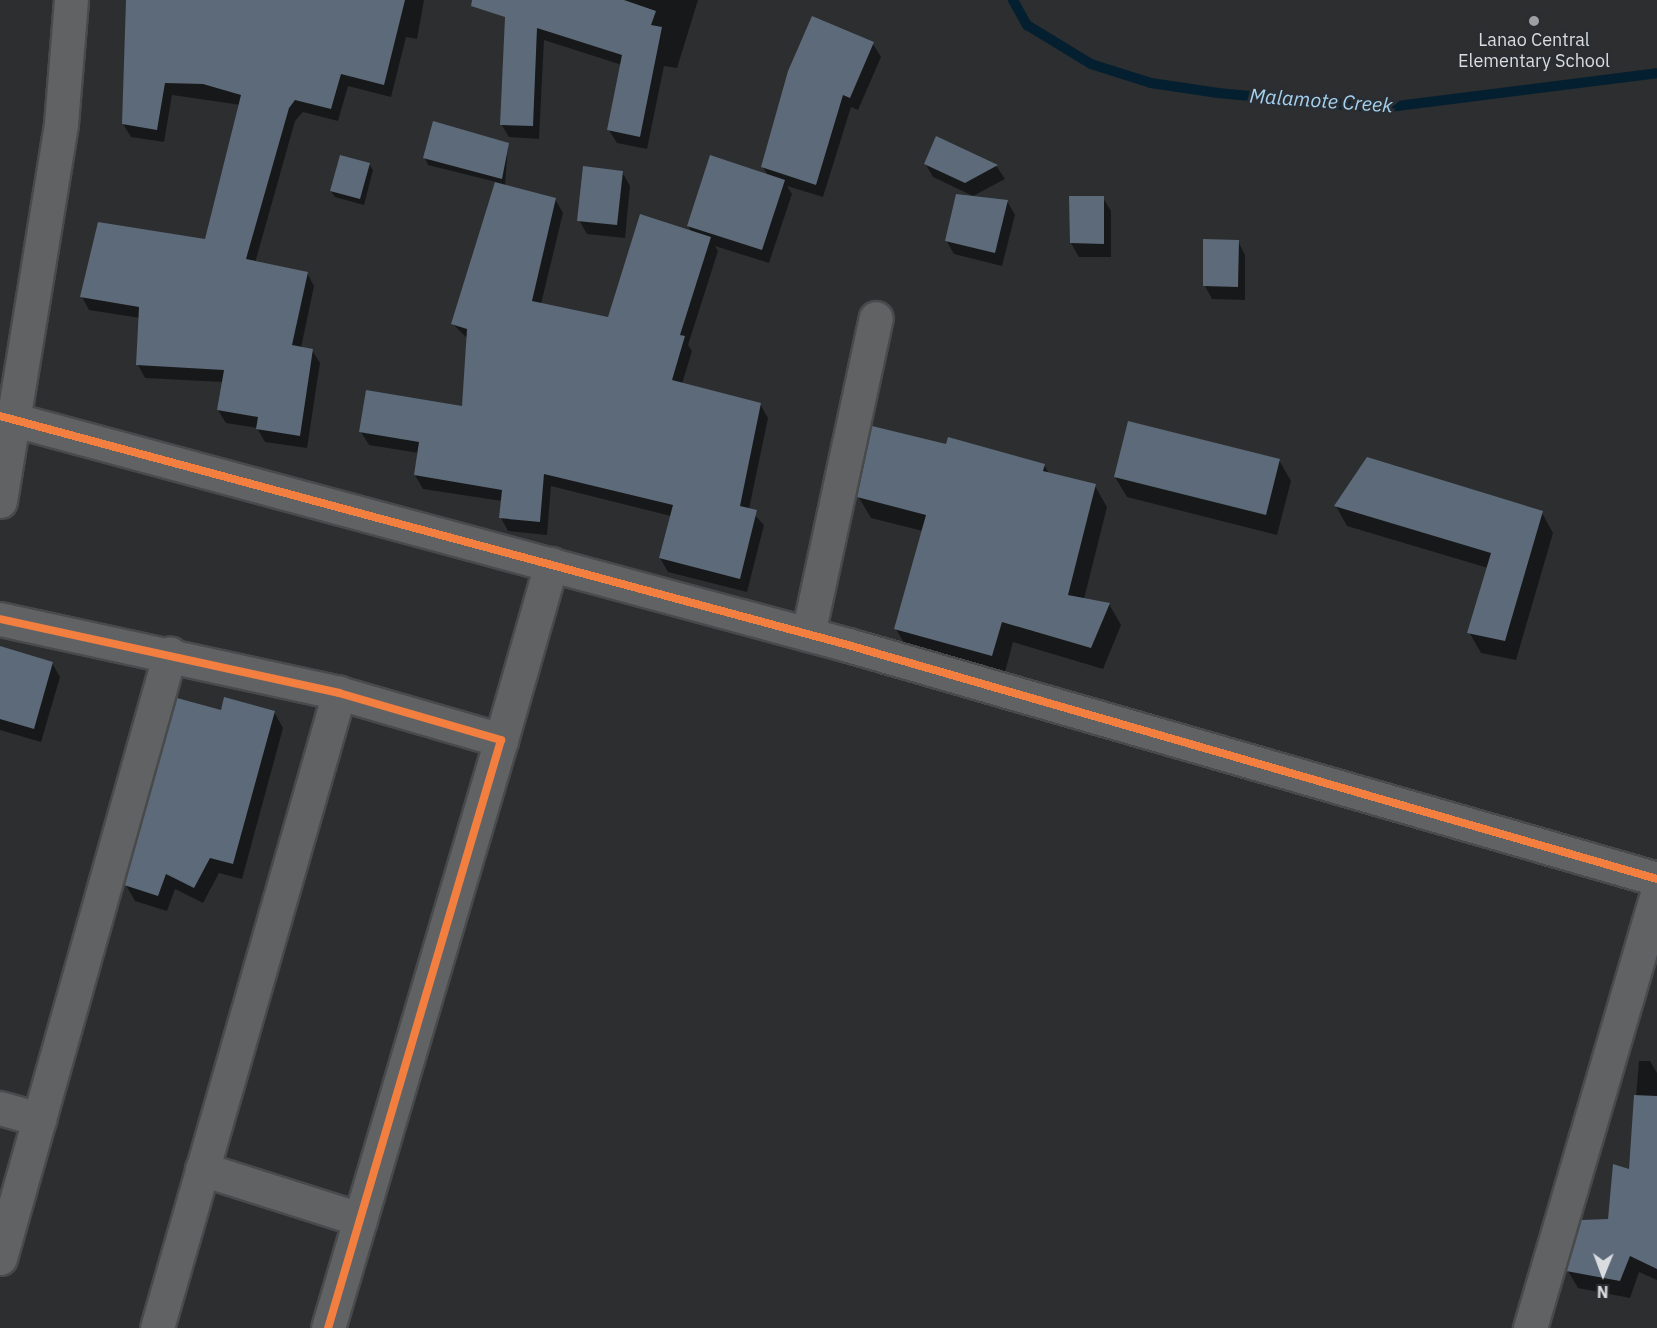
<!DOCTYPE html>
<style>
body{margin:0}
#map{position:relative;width:1657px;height:1328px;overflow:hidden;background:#2c2e30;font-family:"IBM Plex Sans",sans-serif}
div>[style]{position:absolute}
.shadow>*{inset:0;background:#0007}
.stream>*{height:10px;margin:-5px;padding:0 5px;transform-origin:5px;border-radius:5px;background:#041f2f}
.building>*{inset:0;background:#5c6a79}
.roads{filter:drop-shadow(2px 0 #484a4c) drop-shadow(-2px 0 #484a4c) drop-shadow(0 2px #484a4c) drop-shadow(0 -2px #484a4c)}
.minor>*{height:33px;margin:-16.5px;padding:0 16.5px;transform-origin:16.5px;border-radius:16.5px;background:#606264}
.cycleway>*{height:8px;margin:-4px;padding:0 4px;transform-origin:4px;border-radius:4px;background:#f27e40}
.dots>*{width:16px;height:16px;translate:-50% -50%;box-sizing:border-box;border:3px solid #2a2e32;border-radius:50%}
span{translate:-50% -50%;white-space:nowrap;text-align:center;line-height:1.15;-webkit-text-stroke:6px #2a2e32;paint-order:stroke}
.poi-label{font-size:18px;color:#dadcdf}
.water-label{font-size:20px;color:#a5d1ef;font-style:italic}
.north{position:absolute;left:1573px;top:1244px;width:60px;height:60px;-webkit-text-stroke:4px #2a2e32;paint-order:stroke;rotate:181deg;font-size:16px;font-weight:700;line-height:24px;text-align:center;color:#dadcdf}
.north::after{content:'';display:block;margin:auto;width:21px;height:27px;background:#dadcdf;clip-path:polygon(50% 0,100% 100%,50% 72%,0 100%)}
</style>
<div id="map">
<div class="shadow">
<i style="clip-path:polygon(172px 0,424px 0,417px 39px,406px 37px,391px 97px,348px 86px,338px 121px,303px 112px,295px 121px,255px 263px,307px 273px,314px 286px,301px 348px,312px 350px,320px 363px,307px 448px,265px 442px,257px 428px,226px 423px,218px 410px,223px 382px,145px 378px,138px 365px,140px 318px,89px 310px,82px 297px,206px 241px,241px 105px,172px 95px,164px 142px,131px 137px,123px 124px)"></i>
<i style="clip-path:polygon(509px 0,698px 0,677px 68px,664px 66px,647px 149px,617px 143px,609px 130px,622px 65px,544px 40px,539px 139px,509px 137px,501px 124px)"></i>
<i style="clip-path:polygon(812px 18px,873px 44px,881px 57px,858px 110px,851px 107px,823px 197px,787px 186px,792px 194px,769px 263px,715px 246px,718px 251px,688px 345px,692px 351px,682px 384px,760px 404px,768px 418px,749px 509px,764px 525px,747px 592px,668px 572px,660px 558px,671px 516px,551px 486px,547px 535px,508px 531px,501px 518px,502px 501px,423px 489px,415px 475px,419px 453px,369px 445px,361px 432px,463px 407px,468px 339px,453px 324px,496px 182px,428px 165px,425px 158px,508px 144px,505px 186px,555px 199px,563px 213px,541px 304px,609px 319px,692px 232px,688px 226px,768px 176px,763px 167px)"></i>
<i style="clip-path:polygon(937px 138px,997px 167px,1005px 179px,973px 196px,933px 177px,925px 163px)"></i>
<i style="clip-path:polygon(369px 164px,373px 170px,364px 205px,335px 197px,331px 191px)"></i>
<i style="clip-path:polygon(622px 172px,630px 186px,625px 238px,587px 234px,579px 220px)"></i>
<i style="clip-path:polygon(1071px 197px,1103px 198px,1111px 211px,1111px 257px,1079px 257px,1071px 243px)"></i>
<i style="clip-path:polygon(1007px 201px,1015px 215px,1002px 266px,954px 254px,946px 240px)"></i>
<i style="clip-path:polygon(1238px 241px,1245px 255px,1245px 300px,1212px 299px,1205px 286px)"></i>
<i style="clip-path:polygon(947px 446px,1044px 465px,1050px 475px,1095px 486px,1107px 507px,1084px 599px,1109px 604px,1121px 625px,1103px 669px,1013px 642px,1004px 676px,908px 650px,896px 629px,923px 531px,871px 518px,858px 496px)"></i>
<i style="clip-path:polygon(1279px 460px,1291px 481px,1277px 535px,1127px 497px,1115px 477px)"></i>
<i style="clip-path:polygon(1336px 506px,1542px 513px,1553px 533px,1516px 660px,1481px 653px,1469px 632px,1488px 568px,1347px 526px)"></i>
<i style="clip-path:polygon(0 656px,52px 663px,60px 677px,41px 742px,0 730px)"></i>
<i style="clip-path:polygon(222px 712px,274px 712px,283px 728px,242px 879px,219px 873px,203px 903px,175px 889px,167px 911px,135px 901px,126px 885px)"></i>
<i style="clip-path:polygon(1639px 1061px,1650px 1061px,1657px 1073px,1657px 1280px,1639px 1272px,1630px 1298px,1578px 1288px,1568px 1271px,1609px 1221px,1630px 1171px)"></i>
</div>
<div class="stream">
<i style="left:1013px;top:0;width:29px;rotate:61deg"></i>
<i style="left:1027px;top:25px;width:75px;rotate:31.4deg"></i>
<i style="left:1091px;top:64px;width:63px;rotate:17.6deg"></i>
<i style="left:1151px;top:83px;width:68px;rotate:8.5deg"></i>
<i style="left:1218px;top:93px;width:164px;rotate:5.3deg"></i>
<i style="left:1381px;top:108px;width:278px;rotate:-7.2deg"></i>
</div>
<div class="building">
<i style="clip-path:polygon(126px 0,405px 0,384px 85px,341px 74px,331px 109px,295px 100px,289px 108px,246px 259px,308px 272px,292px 345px,313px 349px,300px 436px,256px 429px,258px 417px,217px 410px,224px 370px,136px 365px,139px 307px,80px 297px,98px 222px,205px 239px,241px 95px,203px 84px,165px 83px,157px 130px,122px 124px)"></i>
<i style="clip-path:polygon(472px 0,624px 0,656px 11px,651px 25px,662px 27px,640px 137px,607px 130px,622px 55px,537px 28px,533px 126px,500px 125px,505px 17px,471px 6px)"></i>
<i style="clip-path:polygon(812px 16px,874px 42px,850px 98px,843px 95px,816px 185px,761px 167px,788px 71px)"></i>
<i style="clip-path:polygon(433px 121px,509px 143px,502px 179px,423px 158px)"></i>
<i style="clip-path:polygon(936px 136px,998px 165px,965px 183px,924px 164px)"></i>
<i style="clip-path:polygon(340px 155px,370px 163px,360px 199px,330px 191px)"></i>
<i style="clip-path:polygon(710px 155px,785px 180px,762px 250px,687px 226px)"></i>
<i style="clip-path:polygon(583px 166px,623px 171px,617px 225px,577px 221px)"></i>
<i style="clip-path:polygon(495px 182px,556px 198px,532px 301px,608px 317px,640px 214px,711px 237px,680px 335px,685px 336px,672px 380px,761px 403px,740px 506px,757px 510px,740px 579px,659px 558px,673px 505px,544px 474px,540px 522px,499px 518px,502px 490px,414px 475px,419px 442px,359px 432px,366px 390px,462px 406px,467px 329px,451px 324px)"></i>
<i style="clip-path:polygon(956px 194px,1008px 200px,995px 253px,945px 241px)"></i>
<i style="clip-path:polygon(1069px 196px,1104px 196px,1104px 244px,1070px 243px)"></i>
<i style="clip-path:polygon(1203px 239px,1239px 240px,1238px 287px,1203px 286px)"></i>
<i style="clip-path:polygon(1128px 421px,1280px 459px,1266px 515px,1114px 477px)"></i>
<i style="clip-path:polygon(872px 426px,946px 444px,948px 437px,1045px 464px,1043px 471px,1096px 484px,1068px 595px,1110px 603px,1091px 648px,1002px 622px,992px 656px,894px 629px,926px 515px,857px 497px)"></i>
<i style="clip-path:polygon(1367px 457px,1543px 511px,1505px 641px,1467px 633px,1491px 553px,1334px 506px)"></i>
<i style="clip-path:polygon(0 646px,53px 662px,34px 729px,0 719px)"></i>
<i style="clip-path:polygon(224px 697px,275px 711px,233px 864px,210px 858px,194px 888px,166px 874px,158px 896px,124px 885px,177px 698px,221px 710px)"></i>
<i style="clip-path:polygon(1634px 1095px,1657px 1096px,1657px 1269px,1630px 1256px,1620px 1281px,1566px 1271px,1581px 1220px,1608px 1219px,1613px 1164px,1629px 1169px)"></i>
</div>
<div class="roads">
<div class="minor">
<i style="left:0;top:416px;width:878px;rotate:15.11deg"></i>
<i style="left:848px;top:645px;width:842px;rotate:16.13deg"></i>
<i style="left:0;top:501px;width:382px;rotate:-80.8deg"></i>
<i style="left:61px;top:124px;width:124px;rotate:-85.4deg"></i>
<i style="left:0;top:619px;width:347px;rotate:12.3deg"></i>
<i style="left:339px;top:693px;width:169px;rotate:16.2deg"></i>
<i style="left:501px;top:740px;width:613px;rotate:106.39deg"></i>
<i style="left:808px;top:634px;width:323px;rotate:-77.9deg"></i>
<i style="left:501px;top:740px;width:183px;rotate:-74.1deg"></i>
<i style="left:0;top:1108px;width:41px;rotate:15.8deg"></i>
<i style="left:202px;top:1169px;width:166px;rotate:17.6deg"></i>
<i style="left:0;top:1258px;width:628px;rotate:-74.31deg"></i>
<i style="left:157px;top:1328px;width:661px;rotate:-74.01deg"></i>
<i style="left:1530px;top:1328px;width:452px;rotate:-73.7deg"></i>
</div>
</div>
<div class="cycleway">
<i style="left:0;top:416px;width:878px;rotate:15.11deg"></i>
<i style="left:848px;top:645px;width:842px;rotate:16.13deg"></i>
<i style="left:0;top:619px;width:347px;rotate:12.3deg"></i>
<i style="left:339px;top:693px;width:169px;rotate:16.2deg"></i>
<i style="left:501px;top:740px;width:613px;rotate:106.39deg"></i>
</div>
<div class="dots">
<i style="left:1534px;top:21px;background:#9d9fa2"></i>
</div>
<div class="poi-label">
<span style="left:1534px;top:51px">Lanao Central<br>Elementary School</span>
</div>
<div class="water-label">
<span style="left:1321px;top:100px;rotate:4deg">Malamote Creek</span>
</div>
<div class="north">N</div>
</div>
